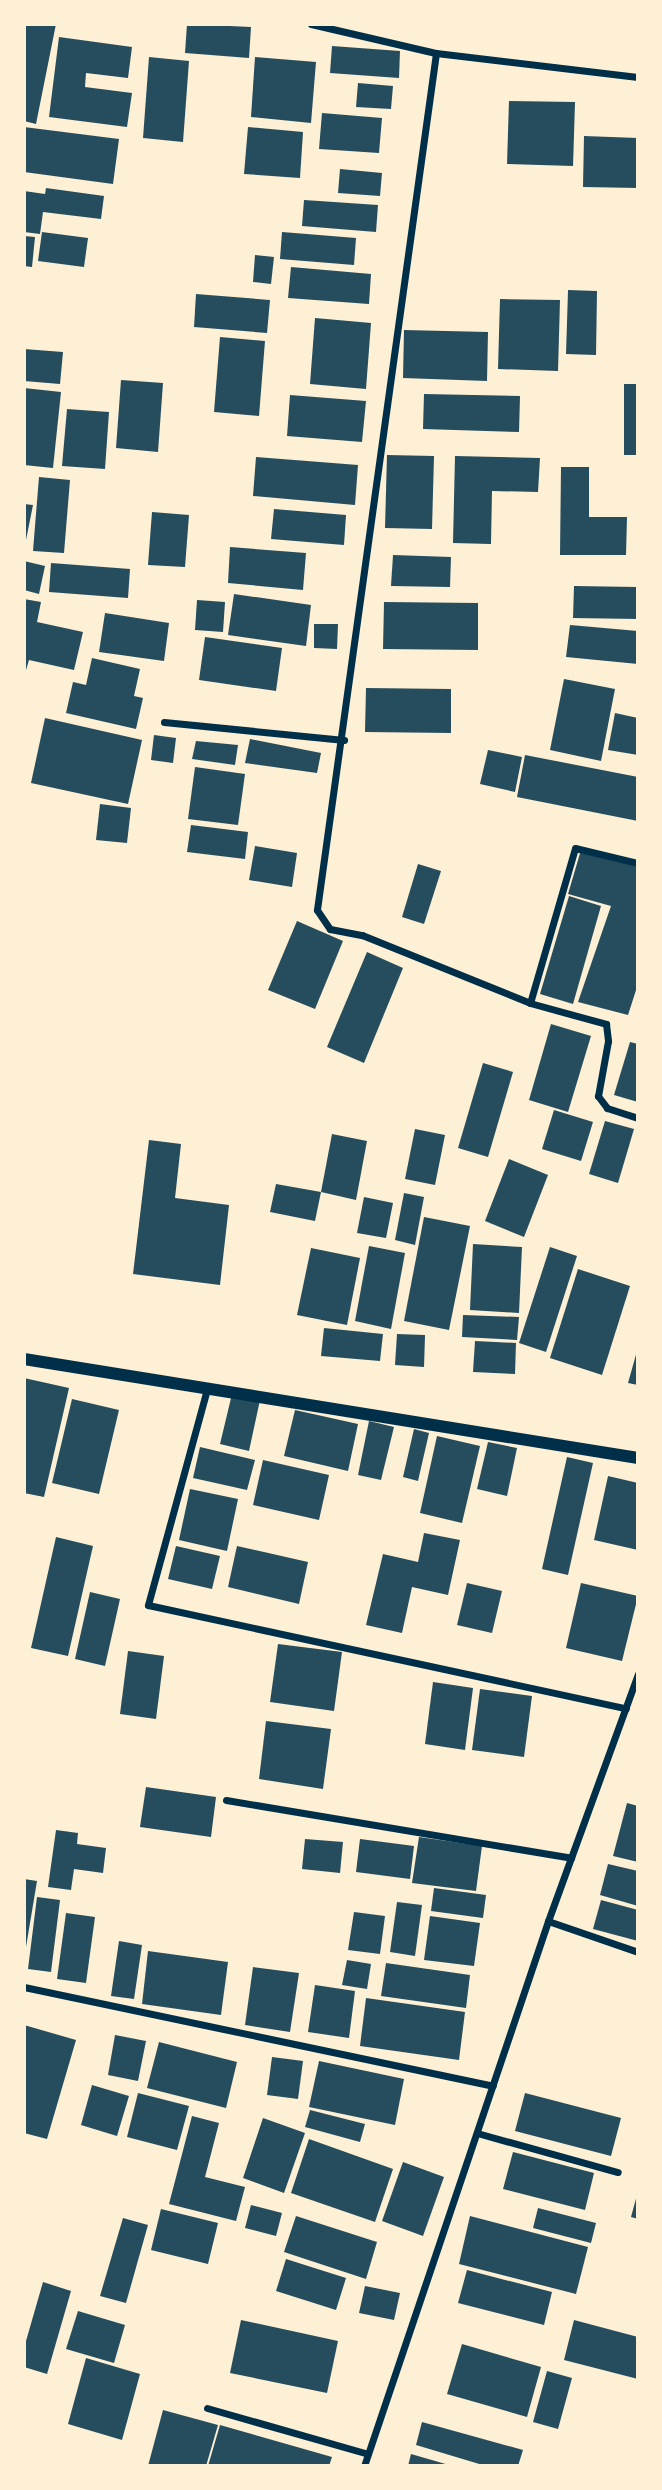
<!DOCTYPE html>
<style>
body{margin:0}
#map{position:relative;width:662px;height:2490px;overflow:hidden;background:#fdf0d5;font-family:Arial,sans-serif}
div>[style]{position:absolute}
.building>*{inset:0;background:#264d5e}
.minor>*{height:7px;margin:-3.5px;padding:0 3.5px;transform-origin:3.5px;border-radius:3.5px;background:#003049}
.tertiary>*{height:12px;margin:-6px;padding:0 6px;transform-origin:6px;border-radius:6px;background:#003049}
span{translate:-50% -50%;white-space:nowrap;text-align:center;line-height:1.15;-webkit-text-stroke:6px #fdf0d5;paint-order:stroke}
.frame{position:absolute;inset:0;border:26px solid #fdf0d5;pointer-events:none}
</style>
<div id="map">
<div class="building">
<i style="clip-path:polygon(24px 24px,56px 24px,36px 124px,24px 121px)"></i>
<i style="clip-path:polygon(187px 24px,251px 27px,249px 58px,185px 53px)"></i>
<i style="clip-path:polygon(59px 37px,132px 47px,128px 78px,86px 73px,85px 87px,132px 93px,127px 127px,49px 117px)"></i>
<i style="clip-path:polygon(332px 46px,400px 51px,399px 78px,330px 73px)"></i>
<i style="clip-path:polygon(149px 57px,189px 61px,183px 142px,143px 138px)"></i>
<i style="clip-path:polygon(255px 57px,316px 62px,311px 123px,251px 117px)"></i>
<i style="clip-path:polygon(358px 83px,393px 86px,391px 109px,356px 107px)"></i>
<i style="clip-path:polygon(509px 101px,575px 102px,573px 166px,507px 164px)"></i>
<i style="clip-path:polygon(322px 113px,382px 118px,379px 153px,319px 149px)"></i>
<i style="clip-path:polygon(24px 127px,119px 139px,113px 184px,24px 172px)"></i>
<i style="clip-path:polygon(248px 127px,303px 132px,300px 178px,244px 174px)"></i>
<i style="clip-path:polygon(584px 136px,638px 138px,638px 188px,583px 187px)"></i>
<i style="clip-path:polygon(340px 169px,382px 173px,380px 196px,338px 193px)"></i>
<i style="clip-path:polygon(46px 188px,104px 196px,101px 219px,43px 212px,40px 234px,24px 232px,24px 191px,45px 194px)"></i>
<i style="clip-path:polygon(304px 200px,378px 205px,376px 232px,302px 226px)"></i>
<i style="clip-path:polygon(42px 232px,88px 238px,84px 267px,38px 261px)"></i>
<i style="clip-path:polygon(282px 232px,356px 238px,354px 265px,280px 259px)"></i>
<i style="clip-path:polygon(24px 236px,35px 237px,32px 267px,24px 266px)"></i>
<i style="clip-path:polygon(255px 255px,274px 257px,271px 284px,253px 282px)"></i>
<i style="clip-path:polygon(291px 267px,371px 274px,369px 304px,288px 298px)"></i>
<i style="clip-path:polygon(568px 290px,597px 291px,596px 355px,566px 354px)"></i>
<i style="clip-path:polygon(196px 294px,270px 300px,267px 333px,194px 327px)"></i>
<i style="clip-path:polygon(500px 299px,560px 300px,558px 371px,498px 369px)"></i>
<i style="clip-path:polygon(315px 318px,371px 323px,366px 389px,310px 384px)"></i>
<i style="clip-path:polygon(404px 330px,488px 332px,487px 381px,403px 378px)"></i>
<i style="clip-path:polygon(220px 337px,265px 341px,259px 416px,214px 412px)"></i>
<i style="clip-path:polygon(24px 349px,63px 352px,60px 384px,24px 381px)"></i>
<i style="clip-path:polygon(121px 380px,163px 383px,158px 452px,116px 448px)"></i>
<i style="clip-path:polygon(624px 384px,638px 384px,638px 455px,624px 455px)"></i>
<i style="clip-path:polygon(24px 388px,61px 392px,53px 468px,24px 465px)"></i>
<i style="clip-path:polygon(424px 394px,520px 396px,519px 432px,423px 429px)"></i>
<i style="clip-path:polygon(290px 395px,366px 401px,362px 442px,287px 436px)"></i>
<i style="clip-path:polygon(67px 409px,109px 412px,105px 469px,62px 466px)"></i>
<i style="clip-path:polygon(387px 455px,434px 456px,432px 529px,385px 528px)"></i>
<i style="clip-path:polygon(455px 456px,540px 458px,538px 492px,492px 491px,491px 544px,453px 543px)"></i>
<i style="clip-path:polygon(256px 457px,358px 465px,355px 505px,253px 496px)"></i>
<i style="clip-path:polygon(561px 467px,589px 467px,589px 517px,627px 517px,626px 555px,560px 555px)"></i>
<i style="clip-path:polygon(39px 477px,70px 480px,64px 553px,33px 551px)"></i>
<i style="clip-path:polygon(24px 504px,33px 505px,26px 540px,24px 540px)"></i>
<i style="clip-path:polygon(274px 509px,346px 515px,344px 545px,271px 539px)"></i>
<i style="clip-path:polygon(152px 512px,189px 515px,185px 567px,148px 565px)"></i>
<i style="clip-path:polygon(230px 547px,306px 553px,303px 590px,228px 583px)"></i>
<i style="clip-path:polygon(393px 555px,451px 557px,450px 587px,391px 586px)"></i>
<i style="clip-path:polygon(24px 561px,45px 566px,39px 594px,24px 590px)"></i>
<i style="clip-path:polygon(51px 563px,130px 569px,128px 598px,49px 592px)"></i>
<i style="clip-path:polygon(574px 586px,638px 587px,638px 619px,573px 618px)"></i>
<i style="clip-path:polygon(234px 594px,311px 605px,306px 646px,228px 635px)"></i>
<i style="clip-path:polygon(24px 599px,41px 602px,37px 622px,83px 632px,74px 670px,29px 660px,24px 677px)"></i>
<i style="clip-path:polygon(197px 600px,225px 602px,223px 632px,195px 630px)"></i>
<i style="clip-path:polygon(384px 602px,478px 603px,478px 650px,383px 649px)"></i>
<i style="clip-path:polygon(105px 613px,169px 623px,164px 661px,99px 652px)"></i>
<i style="clip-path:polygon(314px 624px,338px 624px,337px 649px,314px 648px)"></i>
<i style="clip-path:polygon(570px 625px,638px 631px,638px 664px,566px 657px)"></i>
<i style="clip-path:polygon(205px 637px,282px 648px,276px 691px,199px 680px)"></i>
<i style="clip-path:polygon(92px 658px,140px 669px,134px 696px,143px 698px,136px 729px,66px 713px,73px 682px,86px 685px)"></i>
<i style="clip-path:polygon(564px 679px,615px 689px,601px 761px,550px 750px)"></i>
<i style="clip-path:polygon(366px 688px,451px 689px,451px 733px,365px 732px)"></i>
<i style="clip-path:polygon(615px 713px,638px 718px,638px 755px,608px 750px)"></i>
<i style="clip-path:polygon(45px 718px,142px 740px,128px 804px,31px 783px)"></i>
<i style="clip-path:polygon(154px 735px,176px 738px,173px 763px,151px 760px)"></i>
<i style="clip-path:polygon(250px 739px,321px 753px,317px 773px,245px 763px)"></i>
<i style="clip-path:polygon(196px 741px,238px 745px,235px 765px,192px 759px)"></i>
<i style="clip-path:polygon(488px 750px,522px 757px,515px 792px,480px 784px)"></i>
<i style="clip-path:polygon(525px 755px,638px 777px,638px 821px,517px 797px)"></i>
<i style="clip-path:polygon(195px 767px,245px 774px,238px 825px,188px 819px)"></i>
<i style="clip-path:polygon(100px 804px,131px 808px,127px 843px,96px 840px)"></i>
<i style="clip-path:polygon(191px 825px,248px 832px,245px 859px,187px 852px)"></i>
<i style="clip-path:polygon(255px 846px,297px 853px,292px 887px,249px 880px)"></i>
<i style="clip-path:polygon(581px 850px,638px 866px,638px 984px,628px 1015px,578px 1002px,611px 906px,568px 894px)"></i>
<i style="clip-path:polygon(418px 864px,441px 871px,424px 924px,402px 917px)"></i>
<i style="clip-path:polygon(569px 896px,601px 906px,573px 1004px,540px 994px)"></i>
<i style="clip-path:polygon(297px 921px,343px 941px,315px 1009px,268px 990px)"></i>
<i style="clip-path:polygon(367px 952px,403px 968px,364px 1063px,327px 1047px)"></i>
<i style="clip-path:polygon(551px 1024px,591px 1036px,568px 1112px,529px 1100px)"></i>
<i style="clip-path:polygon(630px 1042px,638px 1044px,638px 1102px,614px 1095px)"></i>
<i style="clip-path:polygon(483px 1063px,513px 1072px,488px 1157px,458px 1148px)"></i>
<i style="clip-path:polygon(554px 1110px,593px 1122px,581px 1161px,542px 1149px)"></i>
<i style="clip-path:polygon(605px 1121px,634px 1129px,618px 1183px,589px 1174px)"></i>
<i style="clip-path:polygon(415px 1129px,445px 1135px,435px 1185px,405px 1179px)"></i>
<i style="clip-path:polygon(332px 1134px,367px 1141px,356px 1200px,321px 1192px)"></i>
<i style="clip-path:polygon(149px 1140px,181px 1144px,175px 1198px,229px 1205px,220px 1285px,133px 1274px)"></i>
<i style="clip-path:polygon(509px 1159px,548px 1175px,524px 1237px,485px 1221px)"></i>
<i style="clip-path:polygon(276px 1184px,321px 1192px,315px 1221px,270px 1212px)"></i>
<i style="clip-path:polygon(404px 1193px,424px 1197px,415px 1245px,395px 1240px)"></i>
<i style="clip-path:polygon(364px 1197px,393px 1203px,386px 1238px,357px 1233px)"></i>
<i style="clip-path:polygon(424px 1217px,470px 1226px,449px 1330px,404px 1321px)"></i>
<i style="clip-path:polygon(473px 1244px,522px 1247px,519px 1313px,470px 1310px)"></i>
<i style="clip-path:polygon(369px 1246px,405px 1253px,391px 1329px,355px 1321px)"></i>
<i style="clip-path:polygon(550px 1247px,577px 1256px,546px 1352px,519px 1343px)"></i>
<i style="clip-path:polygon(311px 1248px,360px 1258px,347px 1325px,297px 1315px)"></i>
<i style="clip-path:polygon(578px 1269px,630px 1286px,602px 1375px,550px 1358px)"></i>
<i style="clip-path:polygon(463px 1315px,519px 1317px,517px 1340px,462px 1337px)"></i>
<i style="clip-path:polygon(324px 1328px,383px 1334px,380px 1361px,321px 1356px)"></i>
<i style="clip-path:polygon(397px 1334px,425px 1335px,424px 1367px,395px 1365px)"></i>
<i style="clip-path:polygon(475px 1341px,516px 1343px,515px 1374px,473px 1372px)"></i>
<i style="clip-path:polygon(637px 1351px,638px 1351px,638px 1385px,628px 1383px)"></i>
<i style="clip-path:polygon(24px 1378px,69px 1388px,44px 1497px,24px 1493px)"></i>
<i style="clip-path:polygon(232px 1394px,260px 1400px,249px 1451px,220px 1444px)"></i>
<i style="clip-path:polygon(72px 1399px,119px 1410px,99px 1494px,52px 1483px)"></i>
<i style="clip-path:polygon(295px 1410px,358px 1424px,348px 1471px,284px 1456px)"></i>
<i style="clip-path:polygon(369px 1421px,394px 1427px,381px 1480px,358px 1475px)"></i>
<i style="clip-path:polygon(414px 1429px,429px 1433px,418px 1481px,403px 1477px)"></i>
<i style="clip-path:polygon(437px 1436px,480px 1446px,462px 1523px,420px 1513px)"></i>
<i style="clip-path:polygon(488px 1442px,517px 1448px,507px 1496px,477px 1489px)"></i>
<i style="clip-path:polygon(200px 1447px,255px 1460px,247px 1490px,193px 1478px)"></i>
<i style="clip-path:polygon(567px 1457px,593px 1463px,568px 1575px,542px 1569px)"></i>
<i style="clip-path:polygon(263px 1460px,329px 1475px,319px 1520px,253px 1505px)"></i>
<i style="clip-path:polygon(608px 1476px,638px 1483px,638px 1550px,594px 1540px)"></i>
<i style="clip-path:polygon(190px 1489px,238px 1499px,227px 1551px,179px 1540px)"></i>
<i style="clip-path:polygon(424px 1533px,460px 1540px,448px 1595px,412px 1587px,402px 1633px,366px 1625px,383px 1554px,418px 1562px)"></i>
<i style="clip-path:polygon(56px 1537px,93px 1546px,68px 1656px,31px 1648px)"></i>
<i style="clip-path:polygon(176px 1546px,220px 1556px,212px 1589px,168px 1579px)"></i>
<i style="clip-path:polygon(237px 1546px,308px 1562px,299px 1604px,228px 1587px)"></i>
<i style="clip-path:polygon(467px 1583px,502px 1591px,492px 1633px,457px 1625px)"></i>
<i style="clip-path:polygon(581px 1583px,638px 1596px,622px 1661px,566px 1648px)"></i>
<i style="clip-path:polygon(90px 1592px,120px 1599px,105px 1666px,75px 1659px)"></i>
<i style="clip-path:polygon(278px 1644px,342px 1652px,334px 1711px,270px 1702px)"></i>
<i style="clip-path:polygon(128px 1651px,164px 1656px,156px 1719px,120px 1714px)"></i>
<i style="clip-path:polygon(433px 1682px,473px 1688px,465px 1750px,425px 1744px)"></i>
<i style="clip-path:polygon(480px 1689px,532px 1696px,524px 1757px,472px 1750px)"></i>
<i style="clip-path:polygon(266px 1721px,331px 1729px,323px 1789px,259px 1779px)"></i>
<i style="clip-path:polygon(146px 1787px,216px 1797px,211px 1837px,140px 1827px)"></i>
<i style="clip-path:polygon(627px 1803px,638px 1806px,638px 1862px,613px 1856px)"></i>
<i style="clip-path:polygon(56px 1830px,78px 1833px,77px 1844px,106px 1848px,103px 1873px,74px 1869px,71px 1890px,48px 1887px)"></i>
<i style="clip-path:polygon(419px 1837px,482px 1846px,476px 1891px,412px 1883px)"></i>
<i style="clip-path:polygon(305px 1839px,343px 1842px,340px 1873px,302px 1869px)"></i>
<i style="clip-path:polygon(360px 1839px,414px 1846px,410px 1879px,356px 1872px)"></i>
<i style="clip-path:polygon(608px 1864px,638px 1871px,638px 1906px,600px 1895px)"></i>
<i style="clip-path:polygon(24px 1879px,37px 1881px,26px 1947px,24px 1947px)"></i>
<i style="clip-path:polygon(434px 1888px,486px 1895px,483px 1918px,431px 1911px)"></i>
<i style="clip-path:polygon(37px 1897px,60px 1900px,51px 1972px,28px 1969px)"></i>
<i style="clip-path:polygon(601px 1900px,638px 1910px,638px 1941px,593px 1929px)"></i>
<i style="clip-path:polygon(397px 1902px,422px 1905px,415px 1956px,390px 1952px)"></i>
<i style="clip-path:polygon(354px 1912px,385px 1916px,380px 1954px,348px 1950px)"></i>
<i style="clip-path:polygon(66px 1913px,95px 1917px,86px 1983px,57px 1979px)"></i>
<i style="clip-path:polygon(430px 1916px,480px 1923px,474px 1966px,424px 1960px)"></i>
<i style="clip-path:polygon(119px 1941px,142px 1945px,134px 1999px,111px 1996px)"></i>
<i style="clip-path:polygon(148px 1951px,228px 1962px,221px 2015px,142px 2004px)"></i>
<i style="clip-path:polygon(347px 1960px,371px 1964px,367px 1989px,342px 1985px)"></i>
<i style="clip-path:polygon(386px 1963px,470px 1975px,466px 2008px,381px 1996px)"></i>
<i style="clip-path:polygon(253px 1967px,299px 1973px,290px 2032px,245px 2025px)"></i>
<i style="clip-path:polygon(315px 1985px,355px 1991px,349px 2038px,308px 2032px)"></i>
<i style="clip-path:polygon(366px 1998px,465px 2012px,459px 2060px,360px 2046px)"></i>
<i style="clip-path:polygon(24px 2025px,76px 2040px,47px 2139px,24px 2133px)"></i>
<i style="clip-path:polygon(115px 2035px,146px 2041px,138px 2081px,108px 2075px)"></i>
<i style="clip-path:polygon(159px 2042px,237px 2062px,226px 2108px,147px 2088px)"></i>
<i style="clip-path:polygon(272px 2057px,303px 2061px,298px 2099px,267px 2095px)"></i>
<i style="clip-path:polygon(319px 2061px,404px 2079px,395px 2125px,309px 2107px)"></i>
<i style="clip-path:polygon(92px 2085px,129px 2096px,117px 2136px,81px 2125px)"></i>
<i style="clip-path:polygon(138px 2093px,189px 2106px,177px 2150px,127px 2137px)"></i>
<i style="clip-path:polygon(525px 2093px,621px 2118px,611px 2156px,515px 2131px)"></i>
<i style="clip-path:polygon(310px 2110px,365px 2124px,360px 2142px,305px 2127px)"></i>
<i style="clip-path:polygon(192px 2116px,219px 2123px,205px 2177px,245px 2187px,236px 2221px,169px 2204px)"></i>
<i style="clip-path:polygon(263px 2118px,305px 2133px,284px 2193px,243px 2178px)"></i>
<i style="clip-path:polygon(309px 2139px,393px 2169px,375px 2222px,291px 2193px)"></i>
<i style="clip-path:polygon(513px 2152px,594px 2173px,585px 2210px,503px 2189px)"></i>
<i style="clip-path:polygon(403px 2162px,444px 2177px,423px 2236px,382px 2221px)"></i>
<i style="clip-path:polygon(637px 2195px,638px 2195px,638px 2219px,631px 2217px)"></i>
<i style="clip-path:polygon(251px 2205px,282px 2213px,276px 2236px,245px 2228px)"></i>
<i style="clip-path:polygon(538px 2208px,596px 2223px,591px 2243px,533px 2228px)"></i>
<i style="clip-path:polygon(161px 2209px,218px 2223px,208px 2264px,151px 2250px)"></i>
<i style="clip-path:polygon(296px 2216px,377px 2242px,366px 2279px,284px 2252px)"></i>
<i style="clip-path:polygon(470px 2216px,588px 2247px,576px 2294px,459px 2264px)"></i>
<i style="clip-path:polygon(123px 2218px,148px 2225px,126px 2303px,100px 2296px)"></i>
<i style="clip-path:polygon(286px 2259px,346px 2278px,336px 2310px,276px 2291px)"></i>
<i style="clip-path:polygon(467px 2270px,552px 2292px,544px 2325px,458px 2303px)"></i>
<i style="clip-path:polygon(43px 2282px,71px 2291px,47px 2374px,24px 2367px,24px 2348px)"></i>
<i style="clip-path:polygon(365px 2286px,400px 2293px,394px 2320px,359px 2313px)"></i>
<i style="clip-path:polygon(78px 2311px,125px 2325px,114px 2363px,66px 2349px)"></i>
<i style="clip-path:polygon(241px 2320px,338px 2341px,327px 2393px,230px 2373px)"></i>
<i style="clip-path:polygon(574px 2320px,638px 2337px,638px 2379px,564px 2360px)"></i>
<i style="clip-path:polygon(462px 2344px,541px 2367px,527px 2417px,447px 2394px)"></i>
<i style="clip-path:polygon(86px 2358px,140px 2374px,122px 2440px,68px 2424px)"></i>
<i style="clip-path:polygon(547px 2371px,572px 2378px,558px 2429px,533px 2422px)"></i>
<i style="clip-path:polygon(163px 2410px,218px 2425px,206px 2466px,148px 2466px)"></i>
<i style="clip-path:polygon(422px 2422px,523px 2450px,518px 2466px,486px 2466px,416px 2445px)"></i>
<i style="clip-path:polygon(220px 2425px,332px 2457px,329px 2466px,208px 2466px)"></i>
<i style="clip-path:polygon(411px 2454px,449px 2465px,449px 2466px,408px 2466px)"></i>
</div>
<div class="minor">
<i style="left:311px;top:24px;width:128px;rotate:13.1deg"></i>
<i style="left:436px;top:53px;width:203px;rotate:6.8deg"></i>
<i style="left:436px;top:53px;width:865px;rotate:97.91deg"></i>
<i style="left:317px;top:910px;width:23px;rotate:56deg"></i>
<i style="left:330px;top:929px;width:33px;rotate:11deg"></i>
<i style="left:362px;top:935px;width:181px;rotate:22deg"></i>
<i style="left:530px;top:1003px;width:79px;rotate:15.4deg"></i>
<i style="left:606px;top:1024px;width:17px;rotate:83deg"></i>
<i style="left:608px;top:1041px;width:56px;rotate:100.3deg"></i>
<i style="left:598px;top:1096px;width:15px;rotate:53deg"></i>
<i style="left:607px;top:1108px;width:33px;rotate:18deg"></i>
<i style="left:164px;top:722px;width:181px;rotate:5.7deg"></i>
<i style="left:530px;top:1003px;width:161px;rotate:-73.8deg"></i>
<i style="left:575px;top:848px;width:65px;rotate:13.4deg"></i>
<i style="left:207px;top:1389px;width:224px;rotate:105.3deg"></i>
<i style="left:148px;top:1605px;width:489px;rotate:12.2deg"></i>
<i style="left:226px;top:1800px;width:350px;rotate:9.5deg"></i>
<i style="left:548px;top:1921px;width:95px;rotate:19deg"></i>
<i style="left:24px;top:1987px;width:479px;rotate:11.9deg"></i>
<i style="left:477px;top:2133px;width:146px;rotate:15.5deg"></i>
<i style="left:207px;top:2408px;width:167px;rotate:15.9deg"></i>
<i style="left:364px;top:2466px;width:575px;rotate:-71.34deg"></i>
<i style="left:548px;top:1921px;width:263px;rotate:-70deg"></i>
</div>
<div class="tertiary">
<i style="left:24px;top:1359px;width:622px;rotate:9.16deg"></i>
</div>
<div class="frame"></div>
</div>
